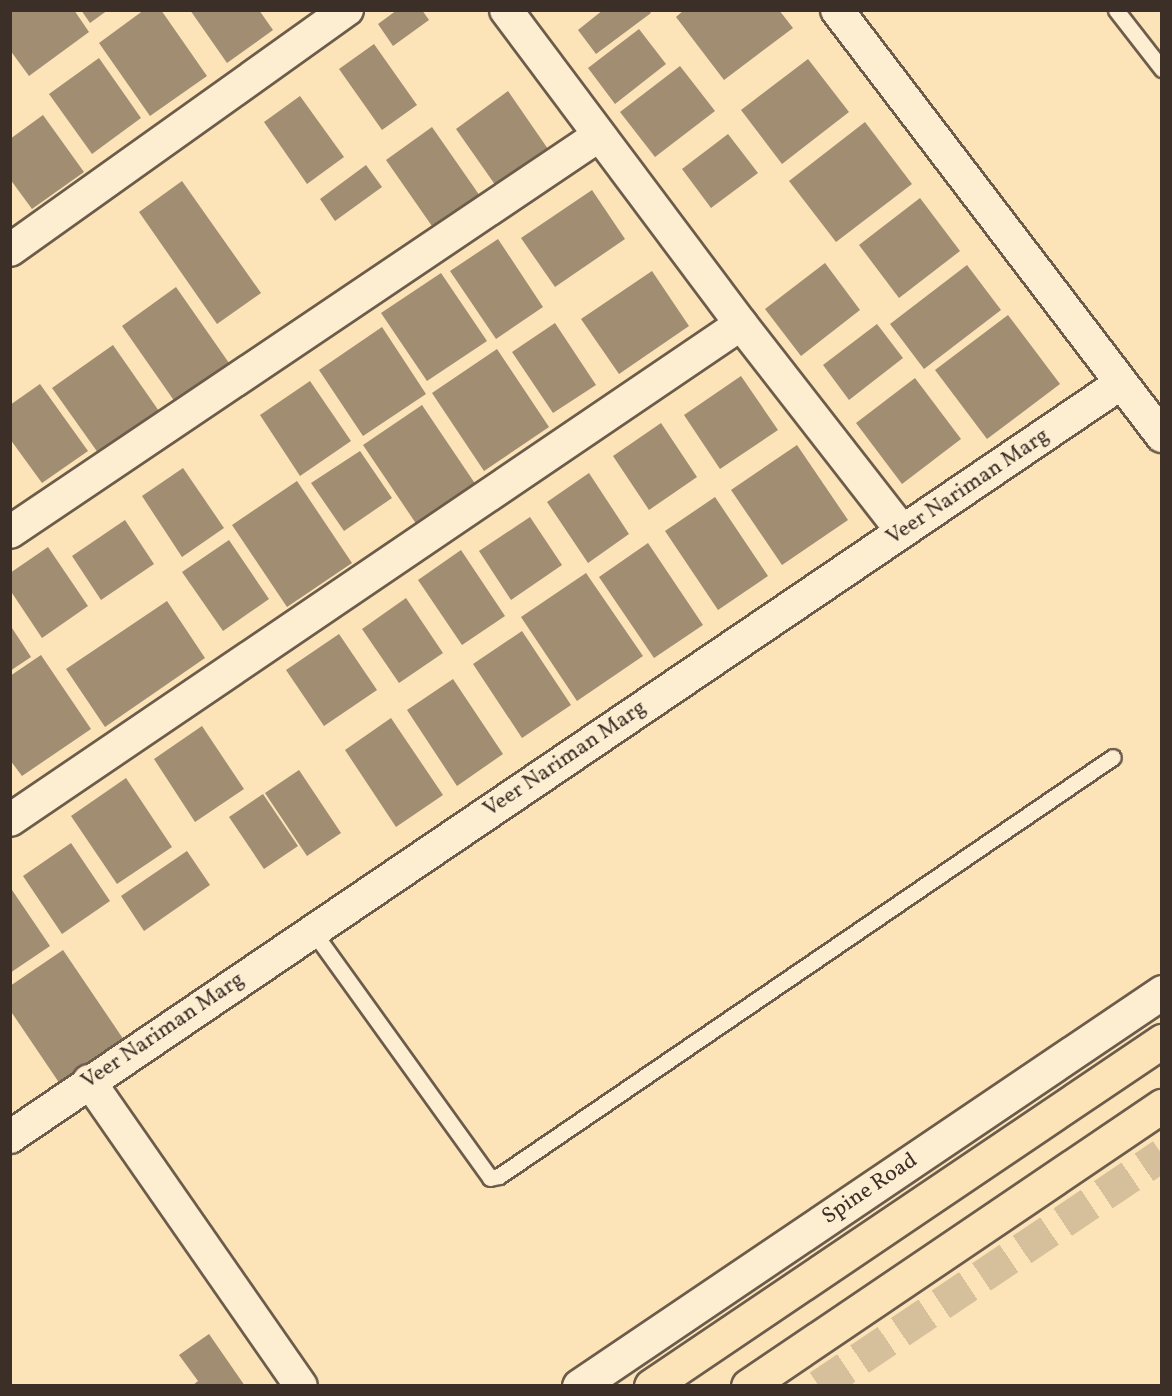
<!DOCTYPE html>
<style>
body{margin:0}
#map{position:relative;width:1172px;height:1396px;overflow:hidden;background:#fce4b8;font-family:Vollkorn,serif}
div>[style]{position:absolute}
.building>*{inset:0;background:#a08d72}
.tertiary-tunnel>*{height:33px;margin-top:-16.5px;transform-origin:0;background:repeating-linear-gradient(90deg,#d6c09b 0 33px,transparent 0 49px)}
.roads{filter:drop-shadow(2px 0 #6c5c4b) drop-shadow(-2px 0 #6c5c4b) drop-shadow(0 2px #6c5c4b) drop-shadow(0 -2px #6c5c4b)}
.service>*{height:15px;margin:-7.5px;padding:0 7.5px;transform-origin:7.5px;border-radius:7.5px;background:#fdedd1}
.minor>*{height:32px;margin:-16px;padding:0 16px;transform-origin:16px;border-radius:16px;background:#fdedd1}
.tertiary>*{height:33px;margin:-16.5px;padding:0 16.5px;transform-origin:16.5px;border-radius:16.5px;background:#fdedd1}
.primary>*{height:33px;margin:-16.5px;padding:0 16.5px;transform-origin:16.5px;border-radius:16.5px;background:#fce4b8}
span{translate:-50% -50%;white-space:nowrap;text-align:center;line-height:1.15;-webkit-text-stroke:6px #fdedd1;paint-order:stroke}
.street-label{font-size:22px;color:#3c2f27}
.frame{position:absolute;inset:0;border:12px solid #3c2f27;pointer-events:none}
</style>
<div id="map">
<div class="building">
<i style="clip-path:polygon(10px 10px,74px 10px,89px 32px,29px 76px,10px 50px)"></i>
<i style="clip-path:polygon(81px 10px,108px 10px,90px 23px)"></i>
<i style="clip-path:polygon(144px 10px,161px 10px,207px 76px,150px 116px,99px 43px)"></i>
<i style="clip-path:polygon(190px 10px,259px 10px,273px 30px,227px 63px)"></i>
<i style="clip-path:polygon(397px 10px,422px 10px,429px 20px,393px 46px,378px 24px)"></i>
<i style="clip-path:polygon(603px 10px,649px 10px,651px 13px,596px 54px,578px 30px)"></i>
<i style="clip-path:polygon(684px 10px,779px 10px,793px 28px,724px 80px,676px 17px)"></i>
<i style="clip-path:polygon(639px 29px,666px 64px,615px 104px,588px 68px)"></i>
<i style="clip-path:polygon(374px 44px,417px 105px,382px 130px,339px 69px)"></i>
<i style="clip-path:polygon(99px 58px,141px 118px,92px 154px,49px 94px)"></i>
<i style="clip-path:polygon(808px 59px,849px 112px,782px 164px,741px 110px)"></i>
<i style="clip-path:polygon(680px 66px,715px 111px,655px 157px,620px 112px)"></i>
<i style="clip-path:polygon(508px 91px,548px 149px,496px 186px,456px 129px)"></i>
<i style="clip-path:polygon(300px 96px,344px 157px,307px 184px,264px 122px)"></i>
<i style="clip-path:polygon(43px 115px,84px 172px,32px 209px,10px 179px,10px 139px)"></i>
<i style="clip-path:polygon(865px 122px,912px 184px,836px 242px,789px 181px)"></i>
<i style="clip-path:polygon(432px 127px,480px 196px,434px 229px,386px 160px)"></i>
<i style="clip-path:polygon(728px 134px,758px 173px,711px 208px,682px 169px)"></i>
<i style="clip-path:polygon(366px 165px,382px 187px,335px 221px,320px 199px)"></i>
<i style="clip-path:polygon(182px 181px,261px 293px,217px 324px,139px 212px)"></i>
<i style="clip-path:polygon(592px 190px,625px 239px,555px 287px,521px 238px)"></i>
<i style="clip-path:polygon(920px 198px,960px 251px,899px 298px,859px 245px)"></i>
<i style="clip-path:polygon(498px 239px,543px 307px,496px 339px,450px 271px)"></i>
<i style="clip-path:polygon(825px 263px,860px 310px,801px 356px,765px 309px)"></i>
<i style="clip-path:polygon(967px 265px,1001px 310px,924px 369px,890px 324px)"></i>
<i style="clip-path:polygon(652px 271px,689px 326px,619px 374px,581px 319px)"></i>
<i style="clip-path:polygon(441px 273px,487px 341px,427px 381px,381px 313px)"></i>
<i style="clip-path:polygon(176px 287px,229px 363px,175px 402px,122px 326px)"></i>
<i style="clip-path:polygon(1008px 315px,1060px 384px,987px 439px,935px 370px)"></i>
<i style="clip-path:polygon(555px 323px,596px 385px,553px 413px,512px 352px)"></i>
<i style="clip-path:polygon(877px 324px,903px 358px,849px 400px,823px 365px)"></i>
<i style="clip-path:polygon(382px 327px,426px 394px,363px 436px,319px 370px)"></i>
<i style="clip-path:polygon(113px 345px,161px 414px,101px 457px,52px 388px)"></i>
<i style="clip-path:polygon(497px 349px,549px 427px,484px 471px,432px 393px)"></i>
<i style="clip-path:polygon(741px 376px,778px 430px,720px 469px,684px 415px)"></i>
<i style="clip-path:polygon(915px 378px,961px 439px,902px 484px,856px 423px)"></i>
<i style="clip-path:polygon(310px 381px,351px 441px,300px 476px,260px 415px)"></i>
<i style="clip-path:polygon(40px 384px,88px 451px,42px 483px,10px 439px,10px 405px)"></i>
<i style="clip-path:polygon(422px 405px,476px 485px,417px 525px,363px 445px)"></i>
<i style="clip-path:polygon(661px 423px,697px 477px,649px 510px,613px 456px)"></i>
<i style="clip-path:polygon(797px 445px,848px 520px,782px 565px,731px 490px)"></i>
<i style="clip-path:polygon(360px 451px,392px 498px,344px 531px,311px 483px)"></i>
<i style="clip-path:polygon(183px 468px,224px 528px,182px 557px,142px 496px)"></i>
<i style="clip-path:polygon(589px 473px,629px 534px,588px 563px,547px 502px)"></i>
<i style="clip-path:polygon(297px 481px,352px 563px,287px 607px,232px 525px)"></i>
<i style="clip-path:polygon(715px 497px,768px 576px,718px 610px,665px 531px)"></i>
<i style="clip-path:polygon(530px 517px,562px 565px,511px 600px,479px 551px)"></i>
<i style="clip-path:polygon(125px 520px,154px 564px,101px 600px,72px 556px)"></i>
<i style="clip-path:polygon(229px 540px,269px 599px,223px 631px,182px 572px)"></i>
<i style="clip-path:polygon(648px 543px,703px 625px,654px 658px,599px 577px)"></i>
<i style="clip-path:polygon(48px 547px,88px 606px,42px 638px,10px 590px,10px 573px)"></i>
<i style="clip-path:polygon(461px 550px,505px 616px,462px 645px,418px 580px)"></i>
<i style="clip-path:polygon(586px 573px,643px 656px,577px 701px,521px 617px)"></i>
<i style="clip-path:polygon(406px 598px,443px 653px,399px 683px,362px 629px)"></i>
<i style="clip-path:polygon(167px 601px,205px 658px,105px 727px,66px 669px)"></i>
<i style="clip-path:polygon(10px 625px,31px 657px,10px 671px)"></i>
<i style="clip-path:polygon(522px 631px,571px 705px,522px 738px,473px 664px)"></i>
<i style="clip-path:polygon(339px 634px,377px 690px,324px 726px,286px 670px)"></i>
<i style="clip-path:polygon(41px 655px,91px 729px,22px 776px,10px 760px,10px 676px)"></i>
<i style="clip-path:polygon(453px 679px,503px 754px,457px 786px,407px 710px)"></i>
<i style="clip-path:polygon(391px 718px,443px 795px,396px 827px,345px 750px)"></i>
<i style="clip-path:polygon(202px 726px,244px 789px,195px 822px,154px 759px)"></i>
<i style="clip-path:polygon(299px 770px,341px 833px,307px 856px,265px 793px)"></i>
<i style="clip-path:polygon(126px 778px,172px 847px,117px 884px,71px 816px)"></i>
<i style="clip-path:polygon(263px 794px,298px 846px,264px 869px,229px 817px)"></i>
<i style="clip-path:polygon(71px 843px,110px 901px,62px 934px,23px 876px)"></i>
<i style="clip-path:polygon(187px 851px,210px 885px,144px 931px,121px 896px)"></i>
<i style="clip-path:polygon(10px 887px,50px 946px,10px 973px)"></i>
<i style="clip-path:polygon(63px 950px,126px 1043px,62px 1087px,10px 1010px,10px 986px)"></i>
<i style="clip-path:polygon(209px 1334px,245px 1386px,192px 1386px,198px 1381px,179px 1355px)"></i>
</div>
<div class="tertiary-tunnel">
<i style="left:819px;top:1386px;width:414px;rotate:-34deg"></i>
</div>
<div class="roads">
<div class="service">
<i style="left:1116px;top:10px;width:75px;rotate:52.1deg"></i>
<i style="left:312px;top:930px;width:305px;rotate:54.3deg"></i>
<i style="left:490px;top:1178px;width:9px;rotate:-13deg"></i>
<i style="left:499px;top:1176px;width:743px;rotate:-34.31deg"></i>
</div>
<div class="minor">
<i style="left:506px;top:10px;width:392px;rotate:53.2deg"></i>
<i style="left:741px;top:324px;width:262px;rotate:52.1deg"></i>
<i style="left:837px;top:10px;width:536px;rotate:52.66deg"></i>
<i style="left:10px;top:250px;width:414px;rotate:-35.5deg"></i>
<i style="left:10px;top:532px;width:709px;rotate:-33.96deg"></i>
<i style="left:10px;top:820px;width:883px;rotate:-34.16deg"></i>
<i style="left:89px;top:1081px;width:371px;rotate:55.2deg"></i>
<i style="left:10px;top:1137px;width:1343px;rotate:-34.16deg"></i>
</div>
<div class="tertiary">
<i style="left:579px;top:1386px;width:704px;rotate:-34.05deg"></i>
</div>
<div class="primary">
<i style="left:651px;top:1386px;width:617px;rotate:-34.03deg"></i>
<i style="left:748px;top:1386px;width:500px;rotate:-34.1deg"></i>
</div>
</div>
<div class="street-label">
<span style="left:968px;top:487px;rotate:-34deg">Veer Nariman Marg</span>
<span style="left:565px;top:759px;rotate:-34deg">Veer Nariman Marg</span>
<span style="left:163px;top:1031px;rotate:-34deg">Veer Nariman Marg</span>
<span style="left:870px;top:1189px;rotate:-34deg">Spine Road</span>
</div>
<div class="frame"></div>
</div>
